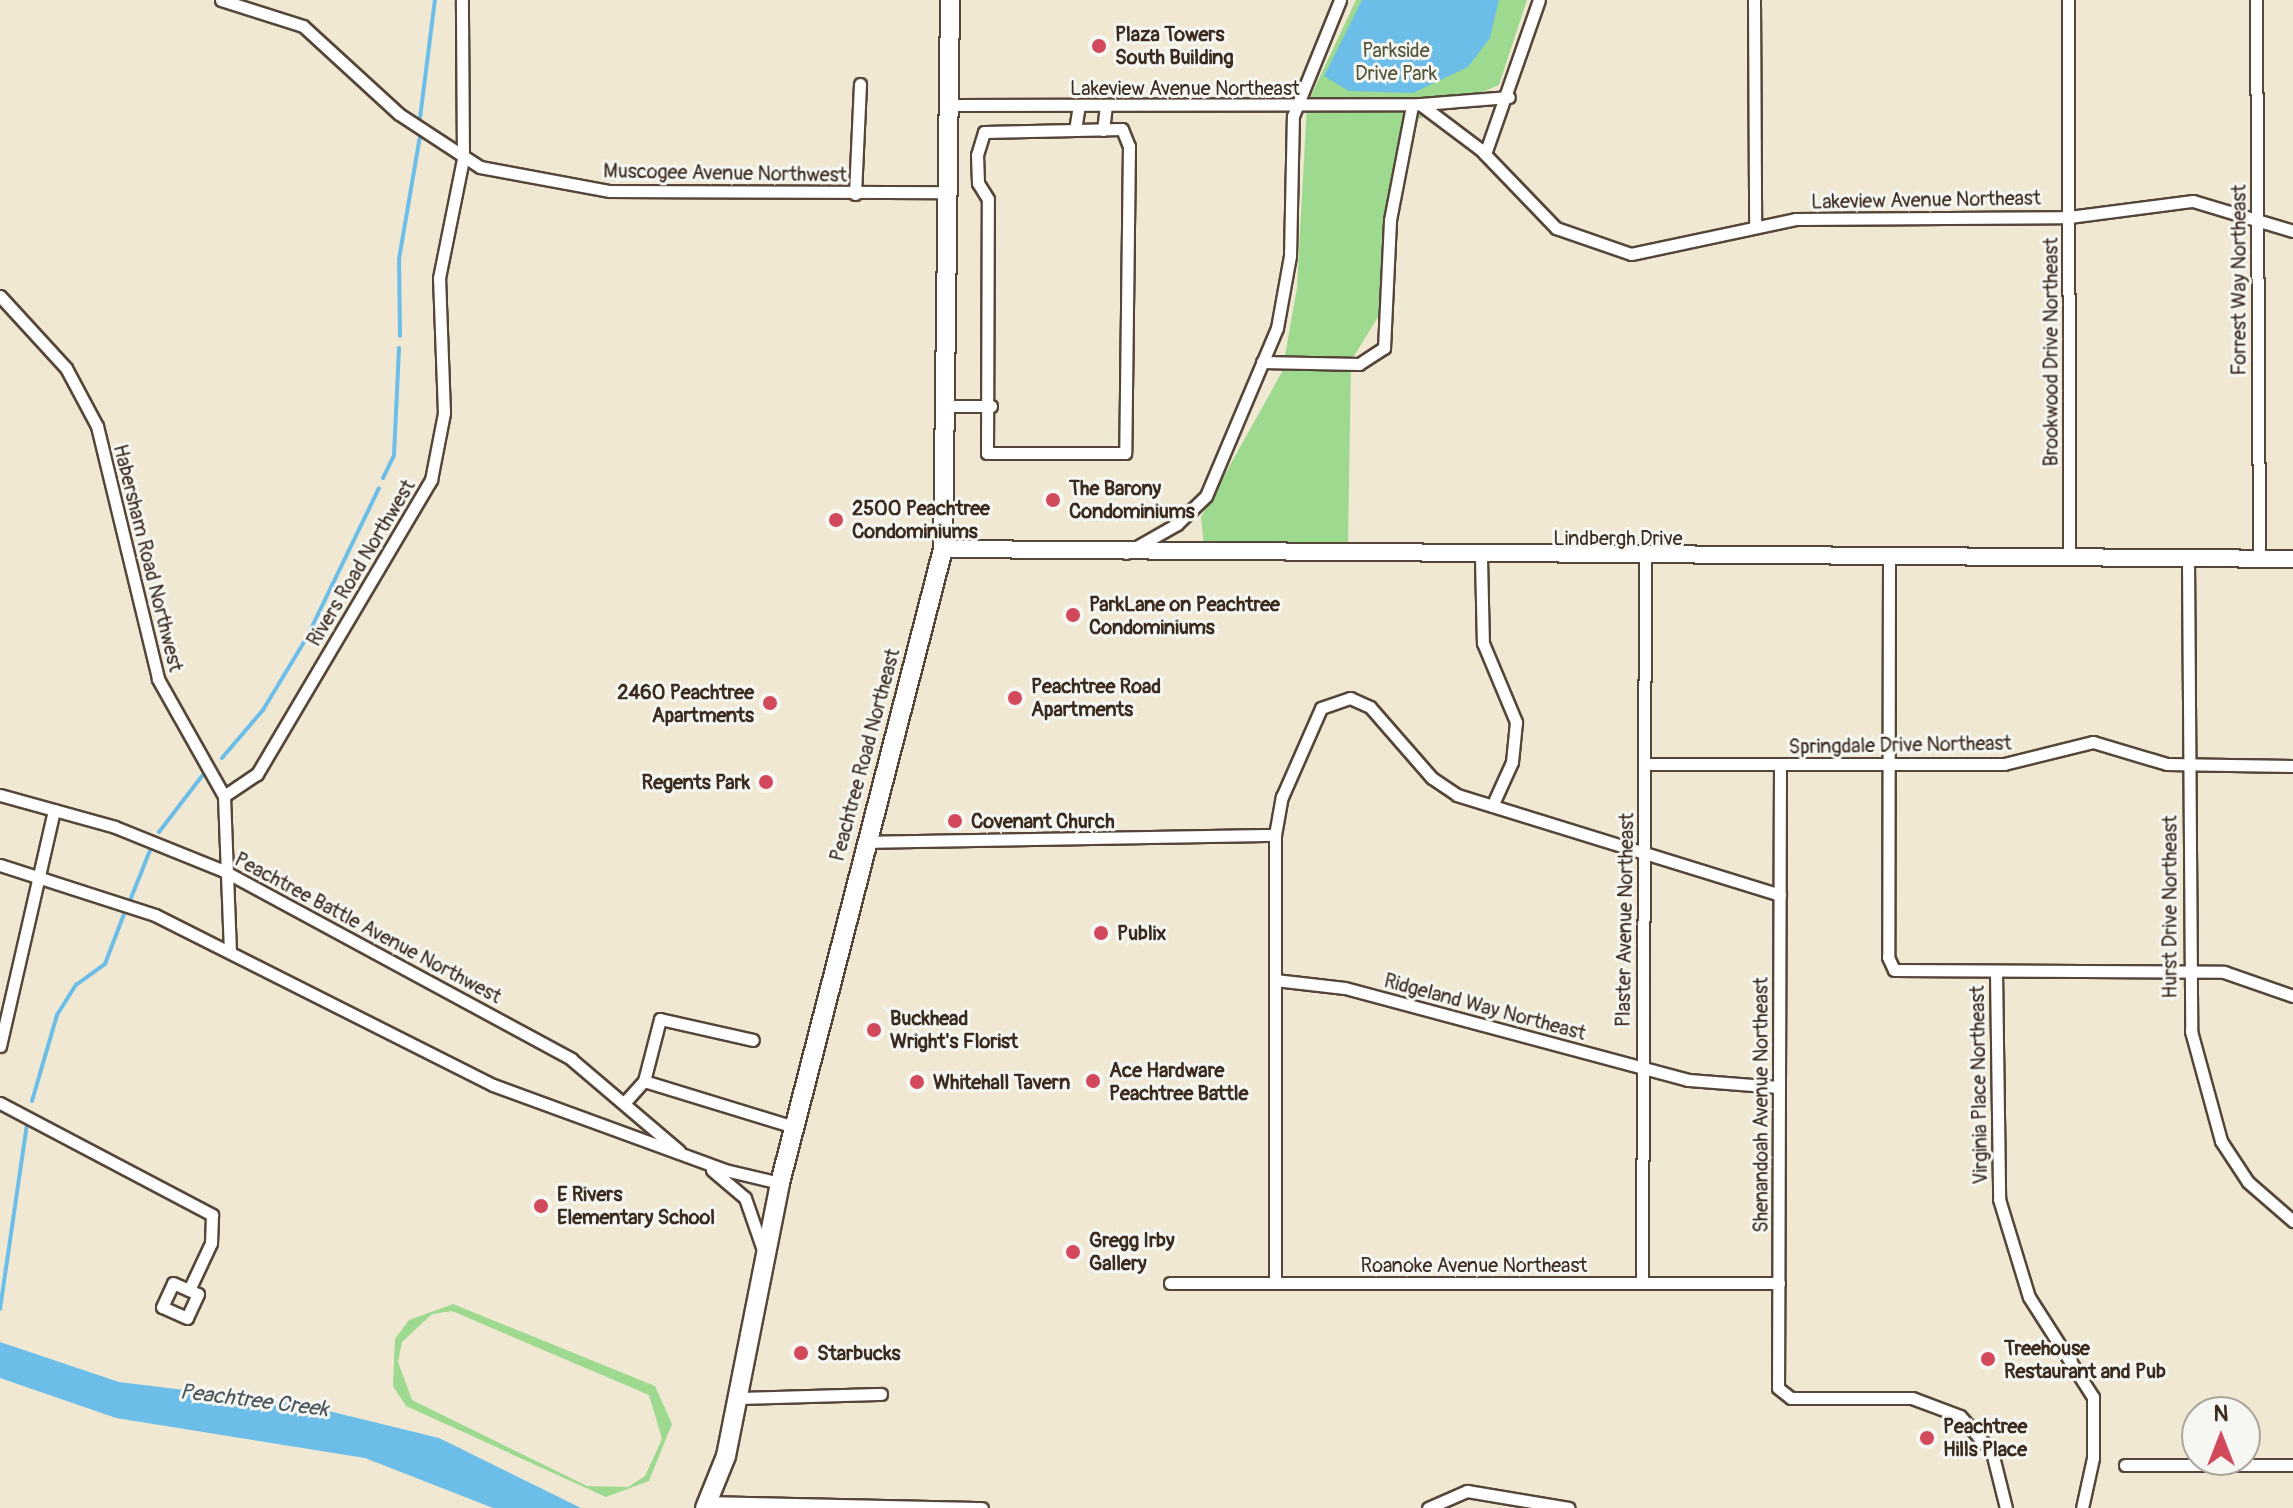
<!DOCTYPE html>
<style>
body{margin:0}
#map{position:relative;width:2293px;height:1508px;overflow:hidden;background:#f0e8d2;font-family:Pangolin,sans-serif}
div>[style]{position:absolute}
.green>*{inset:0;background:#9dd98e}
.water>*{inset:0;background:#6cbee8}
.stream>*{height:4px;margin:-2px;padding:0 2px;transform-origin:2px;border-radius:2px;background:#6cbee8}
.roads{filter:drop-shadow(2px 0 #564639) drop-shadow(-2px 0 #564639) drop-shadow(0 2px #564639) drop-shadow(0 -2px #564639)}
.minor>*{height:11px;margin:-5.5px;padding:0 5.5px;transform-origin:5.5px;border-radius:5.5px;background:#fff}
.secondary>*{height:16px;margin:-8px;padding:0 8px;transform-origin:8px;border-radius:8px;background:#fff}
.trunk>*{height:18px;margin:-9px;padding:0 9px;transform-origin:9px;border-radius:9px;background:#fff}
.dots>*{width:22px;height:22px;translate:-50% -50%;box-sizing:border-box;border:4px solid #f6f6f2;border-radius:50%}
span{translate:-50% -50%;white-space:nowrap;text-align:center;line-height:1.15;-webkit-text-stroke:6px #f6f6f2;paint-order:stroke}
.poi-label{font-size:20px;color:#3b2a1e;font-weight:700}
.left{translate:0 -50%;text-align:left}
.right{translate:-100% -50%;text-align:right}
.park-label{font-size:20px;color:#54563a}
.street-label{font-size:20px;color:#3b2a1e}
.water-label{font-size:22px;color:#4a565b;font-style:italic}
.north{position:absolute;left:2181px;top:1396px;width:80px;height:80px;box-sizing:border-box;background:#f6f6f2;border:2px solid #aba49d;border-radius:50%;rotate:0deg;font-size:22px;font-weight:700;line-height:32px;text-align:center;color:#3b2a1e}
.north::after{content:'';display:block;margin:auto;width:28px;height:36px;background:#d1495b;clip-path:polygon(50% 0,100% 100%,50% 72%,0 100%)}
</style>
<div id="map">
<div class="green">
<i style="clip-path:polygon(1356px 0,1527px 0,1499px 85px,1402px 126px,1381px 312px,1351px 361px,1348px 547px,1204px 547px,1201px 517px,1282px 372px,1297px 288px,1307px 104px)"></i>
<i style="clip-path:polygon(evenodd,453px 1304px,655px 1386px,672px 1424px,649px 1481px,606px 1497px,406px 1406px,393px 1386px,395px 1339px,409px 1320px,453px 1304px,452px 1311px,649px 1395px,662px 1439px,645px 1476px,628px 1487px,587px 1486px,412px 1400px,398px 1362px,402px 1342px,432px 1314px,452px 1311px)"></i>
</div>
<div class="water">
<i style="clip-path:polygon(1362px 0,1499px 0,1490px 38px,1468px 67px,1413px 93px,1349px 91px,1324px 76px)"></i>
<i style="clip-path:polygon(0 1342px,119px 1382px,300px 1404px,439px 1438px,581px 1508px,493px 1508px,365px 1458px,116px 1418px,0 1378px)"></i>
</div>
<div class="stream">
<i style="left:420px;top:118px;width:119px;rotate:-82.8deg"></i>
<i style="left:400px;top:336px;width:77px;rotate:-90.7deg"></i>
<i style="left:399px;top:259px;width:125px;rotate:-80.3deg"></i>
<i style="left:383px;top:478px;width:25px;rotate:-64deg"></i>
<i style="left:394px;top:455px;width:107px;rotate:-87.3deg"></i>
<i style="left:222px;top:758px;width:63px;rotate:-49.5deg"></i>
<i style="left:263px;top:710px;width:85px;rotate:-58.9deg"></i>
<i style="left:307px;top:637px;width:165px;rotate:-64.2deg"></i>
<i style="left:159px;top:832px;width:71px;rotate:-52.5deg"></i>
<i style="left:131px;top:898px;width:54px;rotate:-68.2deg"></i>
<i style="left:32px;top:1101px;width:90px;rotate:-73.8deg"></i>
<i style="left:57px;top:1015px;width:36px;rotate:-58deg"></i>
<i style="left:76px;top:985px;width:36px;rotate:-36deg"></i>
<i style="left:105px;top:964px;width:53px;rotate:-69.2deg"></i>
<i style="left:0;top:1309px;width:187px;rotate:-81.7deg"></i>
</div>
<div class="roads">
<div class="minor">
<i style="left:221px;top:0;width:86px;rotate:17.6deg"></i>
<i style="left:303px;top:26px;width:130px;rotate:42.5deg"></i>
<i style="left:399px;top:114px;width:97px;rotate:33.2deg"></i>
<i style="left:480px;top:167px;width:132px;rotate:10.5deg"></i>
<i style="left:610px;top:191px;width:339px;rotate:0.2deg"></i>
<i style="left:1754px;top:0;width:227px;rotate:89.7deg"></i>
<i style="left:2068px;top:0;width:559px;rotate:89.9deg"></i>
<i style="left:2256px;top:0;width:560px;rotate:89.69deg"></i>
<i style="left:1421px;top:104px;width:88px;rotate:-4.5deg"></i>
<i style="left:949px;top:105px;width:471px;rotate:-0.1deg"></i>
<i style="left:1420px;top:104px;width:75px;rotate:36.9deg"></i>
<i style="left:1480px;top:149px;width:110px;rotate:46.1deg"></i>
<i style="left:1556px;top:228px;width:79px;rotate:19.1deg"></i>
<i style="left:1631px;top:254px;width:168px;rotate:-12deg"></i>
<i style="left:1795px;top:219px;width:274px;rotate:-0.4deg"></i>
<i style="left:2069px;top:217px;width:125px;rotate:-7.4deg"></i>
<i style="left:2193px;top:201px;width:104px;rotate:16.7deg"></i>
<i style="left:1122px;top:129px;width:18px;rotate:68deg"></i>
<i style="left:1129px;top:146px;width:307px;rotate:90.7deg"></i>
<i style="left:1125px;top:453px;width:138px;rotate:180deg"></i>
<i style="left:987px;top:453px;width:254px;rotate:-89.8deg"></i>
<i style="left:988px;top:199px;width:19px;rotate:-122deg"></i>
<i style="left:978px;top:183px;width:28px;rotate:-92deg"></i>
<i style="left:977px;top:155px;width:24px;rotate:-73deg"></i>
<i style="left:984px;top:132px;width:138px;rotate:-1.2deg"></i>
<i style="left:1075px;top:130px;width:25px;rotate:-81deg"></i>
<i style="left:1103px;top:130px;width:25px;rotate:-83deg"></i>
<i style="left:1485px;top:154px;width:163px;rotate:-70.7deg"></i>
<i style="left:855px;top:194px;width:110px;rotate:-87.4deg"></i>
<i style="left:0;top:296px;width:98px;rotate:47.5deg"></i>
<i style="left:66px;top:368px;width:66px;rotate:61.9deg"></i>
<i style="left:97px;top:426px;width:260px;rotate:76.4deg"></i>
<i style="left:158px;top:679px;width:134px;rotate:60.6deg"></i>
<i style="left:224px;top:796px;width:154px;rotate:87.8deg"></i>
<i style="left:1262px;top:362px;width:97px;rotate:1.2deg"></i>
<i style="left:1359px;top:364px;width:30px;rotate:-33deg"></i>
<i style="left:1384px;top:348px;width:128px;rotate:-87.3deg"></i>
<i style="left:1390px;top:220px;width:116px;rotate:-79.1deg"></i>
<i style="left:950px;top:406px;width:41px"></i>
<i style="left:1126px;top:553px;width:59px;rotate:-29.6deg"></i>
<i style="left:1177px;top:524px;width:40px;rotate:-44deg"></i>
<i style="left:1206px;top:496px;width:182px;rotate:-67.1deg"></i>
<i style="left:1277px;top:328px;width:73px;rotate:-79.8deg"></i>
<i style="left:1290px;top:256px;width:140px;rotate:-88.8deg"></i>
<i style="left:1293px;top:116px;width:125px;rotate:-67.9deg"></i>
<i style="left:1481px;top:558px;width:85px;rotate:88.7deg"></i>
<i style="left:1483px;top:643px;width:86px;rotate:67.3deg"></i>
<i style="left:1516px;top:722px;width:40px;rotate:95.7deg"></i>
<i style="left:1512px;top:762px;width:48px;rotate:114.4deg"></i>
<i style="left:1889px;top:559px;width:398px;rotate:90.1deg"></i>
<i style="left:1888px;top:957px;width:14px;rotate:65deg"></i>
<i style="left:1894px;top:970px;width:330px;rotate:0.3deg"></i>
<i style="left:2224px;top:972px;width:73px;rotate:19.2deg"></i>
<i style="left:2188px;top:560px;width:471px;rotate:89.6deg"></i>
<i style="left:2191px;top:1031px;width:114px;rotate:74.7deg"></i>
<i style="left:2221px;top:1141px;width:49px;rotate:56.6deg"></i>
<i style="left:2248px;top:1182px;width:60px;rotate:40.9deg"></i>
<i style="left:1645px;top:764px;width:359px"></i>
<i style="left:2004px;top:764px;width:92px;rotate:-13.9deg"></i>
<i style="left:2093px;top:742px;width:77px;rotate:16.6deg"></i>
<i style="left:2167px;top:764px;width:126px;rotate:0.9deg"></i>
<i style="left:1780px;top:764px;width:624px;rotate:90.18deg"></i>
<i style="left:1778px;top:1388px;width:16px;rotate:38deg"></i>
<i style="left:1791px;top:1398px;width:121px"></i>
<i style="left:1912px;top:1398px;width:51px;rotate:20.6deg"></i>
<i style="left:1960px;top:1416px;width:48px;rotate:48.4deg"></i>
<i style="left:1992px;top:1452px;width:58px;rotate:76deg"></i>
<i style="left:0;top:795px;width:119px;rotate:15.5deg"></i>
<i style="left:115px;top:827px;width:118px;rotate:22deg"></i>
<i style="left:224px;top:871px;width:395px;rotate:28.4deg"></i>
<i style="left:571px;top:1059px;width:142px;rotate:40.4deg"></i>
<i style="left:224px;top:796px;width:40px;rotate:-34deg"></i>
<i style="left:257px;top:774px;width:342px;rotate:-59.4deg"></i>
<i style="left:431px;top:480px;width:68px;rotate:-79deg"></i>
<i style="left:444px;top:413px;width:135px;rotate:-92.1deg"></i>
<i style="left:439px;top:278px;width:121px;rotate:-78.6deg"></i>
<i style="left:463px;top:159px;width:159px;rotate:-90.4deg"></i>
<i style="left:864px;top:842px;width:411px;rotate:-1deg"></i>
<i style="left:0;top:865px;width:163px;rotate:17.9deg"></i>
<i style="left:155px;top:915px;width:378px;rotate:26.7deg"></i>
<i style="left:493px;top:1085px;width:247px;rotate:20.1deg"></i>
<i style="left:725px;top:1170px;width:57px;rotate:13.3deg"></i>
<i style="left:1996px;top:971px;width:228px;rotate:89.2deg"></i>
<i style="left:1999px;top:1199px;width:102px;rotate:73deg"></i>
<i style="left:2029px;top:1297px;width:119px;rotate:57.4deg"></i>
<i style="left:2093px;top:1397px;width:61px;rotate:90deg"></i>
<i style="left:2093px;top:1458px;width:51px;rotate:102.4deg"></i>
<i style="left:1275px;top:980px;width:70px;rotate:6.5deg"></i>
<i style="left:1345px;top:988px;width:355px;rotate:15deg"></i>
<i style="left:1688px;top:1080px;width:91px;rotate:4.4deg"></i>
<i style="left:0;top:1046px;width:242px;rotate:-77.1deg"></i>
<i style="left:644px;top:1081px;width:157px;rotate:17deg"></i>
<i style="left:625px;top:1102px;width:28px;rotate:-48deg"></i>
<i style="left:644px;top:1081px;width:64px;rotate:-75.5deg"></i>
<i style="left:660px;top:1019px;width:95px;rotate:12.7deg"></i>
<i style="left:0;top:1103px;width:240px;rotate:27.8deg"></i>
<i style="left:212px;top:1215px;width:28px;rotate:92deg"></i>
<i style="left:211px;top:1243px;width:52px;rotate:115.1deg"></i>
<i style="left:712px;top:1170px;width:43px;rotate:40.3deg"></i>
<i style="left:745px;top:1198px;width:55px;rotate:70.9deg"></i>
<i style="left:173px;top:1283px;width:27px;rotate:24deg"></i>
<i style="left:198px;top:1294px;width:26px;rotate:115deg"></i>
<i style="left:187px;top:1318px;width:27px;rotate:-156deg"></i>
<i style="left:162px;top:1307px;width:26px;rotate:-65deg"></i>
<i style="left:1170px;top:1283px;width:609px"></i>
<i style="left:1275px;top:1283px;width:448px;rotate:-90deg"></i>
<i style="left:1275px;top:835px;width:39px;rotate:-80deg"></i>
<i style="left:1282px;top:797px;width:97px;rotate:-66.3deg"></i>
<i style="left:1321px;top:708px;width:31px;rotate:-19deg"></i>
<i style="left:1350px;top:698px;width:22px;rotate:24deg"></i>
<i style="left:1370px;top:707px;width:94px;rotate:48.9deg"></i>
<i style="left:1432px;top:778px;width:30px;rotate:34deg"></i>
<i style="left:1457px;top:795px;width:338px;rotate:17.2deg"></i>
<i style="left:1642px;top:1283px;width:725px;rotate:-89.76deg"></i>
<i style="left:737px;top:1398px;width:144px;rotate:-1.6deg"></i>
<i style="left:2125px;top:1465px;width:168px"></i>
<i style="left:708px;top:1502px;width:274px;rotate:1.3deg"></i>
<i style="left:1428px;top:1508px;width:43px;rotate:-23.6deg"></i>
<i style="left:1467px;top:1491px;width:103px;rotate:9.5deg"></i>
</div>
<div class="secondary">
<i style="left:943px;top:549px;width:1350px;rotate:0.42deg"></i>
</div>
<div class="trunk">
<i style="left:705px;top:1508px;width:56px;rotate:-68deg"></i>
<i style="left:726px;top:1456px;width:278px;rotate:-78.8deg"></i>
<i style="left:780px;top:1183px;width:655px;rotate:-75.58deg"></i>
<i style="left:943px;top:549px;width:549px;rotate:-89.27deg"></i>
</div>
</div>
<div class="dots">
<i style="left:1099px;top:46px;background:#d1495b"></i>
<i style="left:1053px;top:500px;background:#d1495b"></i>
<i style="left:836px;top:520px;background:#d1495b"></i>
<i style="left:1073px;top:615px;background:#d1495b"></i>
<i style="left:1015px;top:698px;background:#d1495b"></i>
<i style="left:770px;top:703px;background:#d1495b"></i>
<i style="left:766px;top:782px;background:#d1495b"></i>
<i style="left:955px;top:821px;background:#d1495b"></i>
<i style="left:1101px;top:933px;background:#d1495b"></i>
<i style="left:874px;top:1030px;background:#d1495b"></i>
<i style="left:1093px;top:1081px;background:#d1495b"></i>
<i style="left:917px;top:1082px;background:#d1495b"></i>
<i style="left:541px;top:1206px;background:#d1495b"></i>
<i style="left:1073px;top:1252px;background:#d1495b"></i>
<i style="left:801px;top:1353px;background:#d1495b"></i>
<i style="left:1988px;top:1359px;background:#d1495b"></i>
<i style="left:1927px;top:1438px;background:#d1495b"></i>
</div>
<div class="poi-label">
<span class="left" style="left:1115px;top:46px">Plaza Towers<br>South Building</span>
<span class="left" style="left:1069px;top:500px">The Barony<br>Condominiums</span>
<span class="left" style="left:852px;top:520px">2500 Peachtree<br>Condominiums</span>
<span class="left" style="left:1089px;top:616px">ParkLane on Peachtree<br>Condominiums</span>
<span class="left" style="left:1031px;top:698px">Peachtree Road<br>Apartments</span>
<span class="right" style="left:754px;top:704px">2460 Peachtree<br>Apartments</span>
<span class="right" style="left:750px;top:782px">Regents Park</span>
<span class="left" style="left:971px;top:821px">Covenant Church</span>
<span class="left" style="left:1117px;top:933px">Publix</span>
<span class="left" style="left:890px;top:1030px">Buckhead<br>Wright's Florist</span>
<span class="left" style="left:1109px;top:1082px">Ace Hardware<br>Peachtree Battle</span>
<span class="left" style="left:933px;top:1082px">Whitehall Tavern</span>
<span class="left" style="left:557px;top:1206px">E Rivers<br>Elementary School</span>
<span class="left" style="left:1089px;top:1252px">Gregg Irby<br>Gallery</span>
<span class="left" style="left:2004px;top:1360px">Treehouse<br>Restaurant and Pub</span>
<span class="left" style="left:817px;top:1353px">Starbucks</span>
<span class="left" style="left:1943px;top:1438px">Peachtree<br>Hills Place</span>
</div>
<div class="park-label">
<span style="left:1396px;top:62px">Parkside<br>Drive Park</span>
</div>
<div class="street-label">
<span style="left:1185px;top:88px">Lakeview Avenue Northeast</span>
<span style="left:725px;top:173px;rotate:1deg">Muscogee Avenue Northwest</span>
<span style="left:1926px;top:200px;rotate:-1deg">Lakeview Avenue Northeast</span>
<span style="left:2239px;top:280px;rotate:-90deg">Forrest Way Northeast</span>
<span style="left:2051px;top:352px;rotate:-90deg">Brookwood Drive Northeast</span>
<span style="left:1618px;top:538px">Lindbergh Drive</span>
<span style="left:148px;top:558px;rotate:76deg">Habersham Road Northwest</span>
<span style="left:361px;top:563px;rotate:-59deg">Rivers Road Northwest</span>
<span style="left:1900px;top:745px;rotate:-1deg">Springdale Drive Northeast</span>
<span style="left:865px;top:755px;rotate:-75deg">Peachtree Road Northeast</span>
<span style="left:2170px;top:907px;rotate:-90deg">Hurst Drive Northeast</span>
<span style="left:1625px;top:920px;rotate:-89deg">Plaster Avenue Northeast</span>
<span style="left:368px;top:928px;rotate:28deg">Peachtree Battle Avenue Northwest</span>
<span style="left:1485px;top:1007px;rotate:15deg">Ridgeland Way Northeast</span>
<span style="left:1979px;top:1085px;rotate:-91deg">Virginia Place Northeast</span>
<span style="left:1761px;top:1105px;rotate:-90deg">Shenandoah Avenue Northeast</span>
<span style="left:1474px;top:1265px">Roanoke Avenue Northeast</span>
</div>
<div class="water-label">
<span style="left:254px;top:1401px;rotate:7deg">Peachtree Creek</span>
</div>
<div class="north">N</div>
</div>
